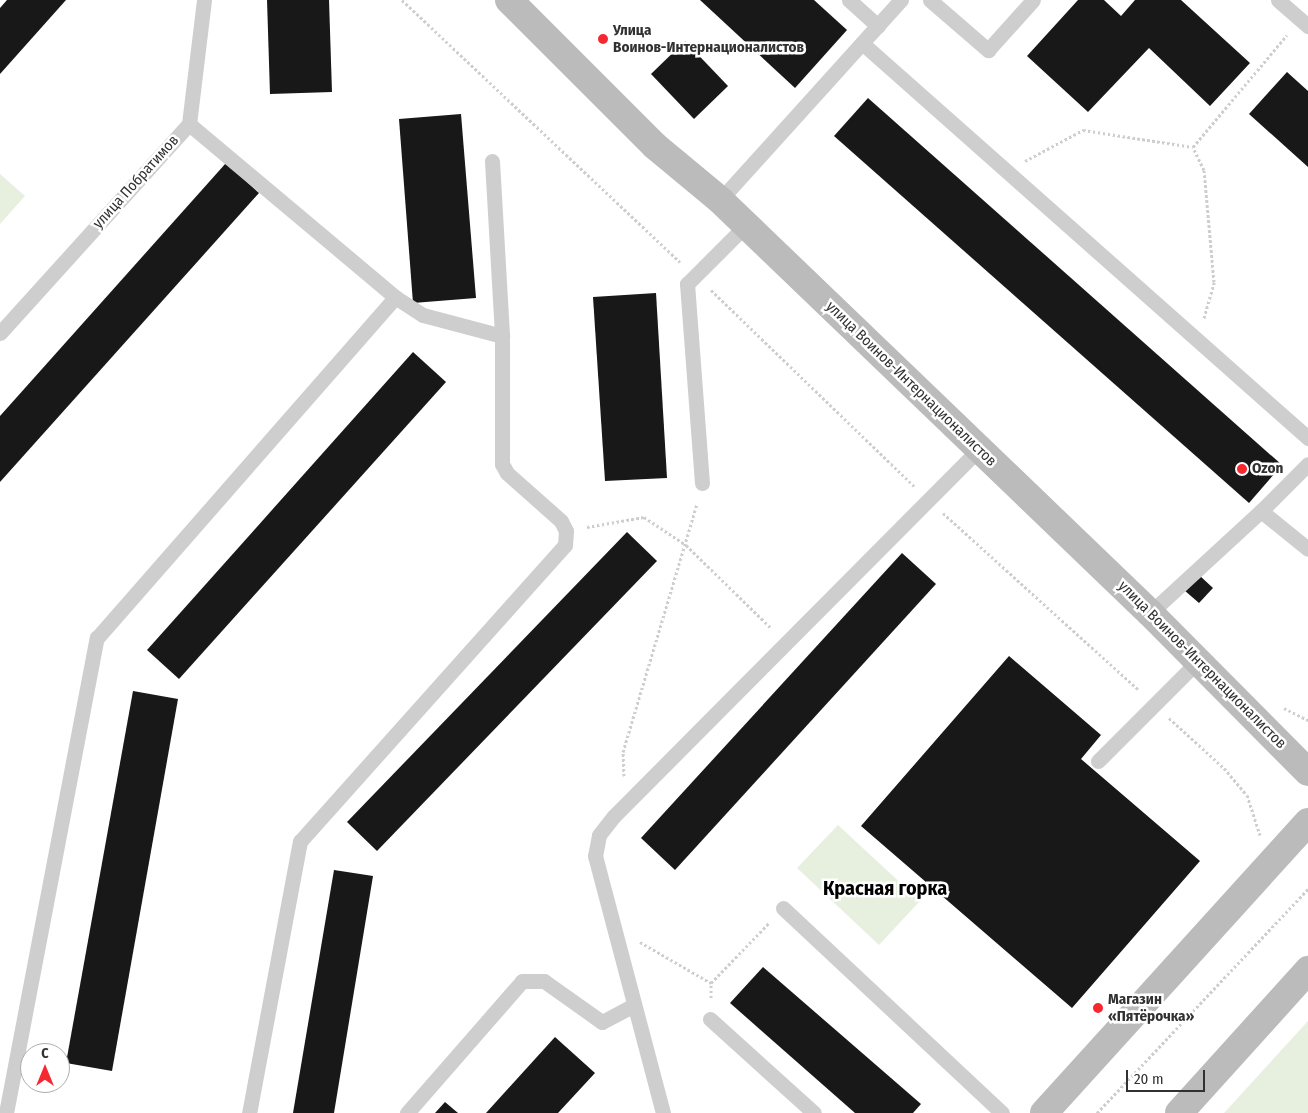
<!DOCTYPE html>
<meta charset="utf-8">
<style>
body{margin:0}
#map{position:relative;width:1308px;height:1113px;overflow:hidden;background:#fff;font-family:"Fira Sans Condensed",sans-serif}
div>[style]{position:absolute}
.green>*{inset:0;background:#e7efdf}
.building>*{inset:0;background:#181818}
.path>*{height:3px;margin-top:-1.5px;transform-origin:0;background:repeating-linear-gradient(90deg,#cecece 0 2.5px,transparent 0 5px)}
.lane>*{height:15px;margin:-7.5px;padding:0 7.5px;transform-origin:7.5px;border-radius:7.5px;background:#cecece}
.secondary>*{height:28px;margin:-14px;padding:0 14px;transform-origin:14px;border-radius:14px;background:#bbb}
.dots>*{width:14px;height:14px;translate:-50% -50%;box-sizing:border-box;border:2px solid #fff;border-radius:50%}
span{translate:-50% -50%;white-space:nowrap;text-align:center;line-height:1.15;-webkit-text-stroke:5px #fff;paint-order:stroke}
.poi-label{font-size:15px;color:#313131;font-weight:700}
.left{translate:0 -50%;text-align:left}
.street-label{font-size:15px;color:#313131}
.district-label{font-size:20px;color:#000;font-weight:700}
.north{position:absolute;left:20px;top:1043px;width:50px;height:50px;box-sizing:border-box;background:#fff;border:1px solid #adadad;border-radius:50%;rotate:0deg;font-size:14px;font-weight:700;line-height:20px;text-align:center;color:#313131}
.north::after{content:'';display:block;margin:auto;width:18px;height:22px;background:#f52730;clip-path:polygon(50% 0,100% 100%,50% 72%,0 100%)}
.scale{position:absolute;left:1126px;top:1070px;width:79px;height:22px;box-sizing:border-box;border:2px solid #313131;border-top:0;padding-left:6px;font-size:15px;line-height:18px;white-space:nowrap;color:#313131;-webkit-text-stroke:4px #fff;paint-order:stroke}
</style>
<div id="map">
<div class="green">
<i style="clip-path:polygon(0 174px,25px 196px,0 224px)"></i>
<i style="clip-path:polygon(838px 825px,920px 901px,879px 945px,797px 868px)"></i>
<i style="clip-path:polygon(1308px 1021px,1308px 1113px,1224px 1113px)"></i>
</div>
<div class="building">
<i style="clip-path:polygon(7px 0,66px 0,0 74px,0 8px)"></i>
<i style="clip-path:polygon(267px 0,329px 0,332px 92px,270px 94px)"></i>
<i style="clip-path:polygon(700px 0,814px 0,847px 30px,795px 88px)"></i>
<i style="clip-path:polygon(1078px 0,1104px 0,1121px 16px,1135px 0,1181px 0,1250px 63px,1210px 106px,1149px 48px,1088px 112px,1027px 56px)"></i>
<i style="clip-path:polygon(685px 41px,728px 86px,694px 119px,651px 74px)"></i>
<i style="clip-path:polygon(1287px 72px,1308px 91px,1308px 167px,1249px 114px)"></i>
<i style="clip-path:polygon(868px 98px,1282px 465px,1249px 503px,834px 136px)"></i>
<i style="clip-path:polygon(461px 114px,476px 298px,413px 303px,399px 119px)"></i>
<i style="clip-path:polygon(226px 163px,259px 193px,0 482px,0 416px)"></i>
<i style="clip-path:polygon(656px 293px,667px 478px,605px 481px,593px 297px)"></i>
<i style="clip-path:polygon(413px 352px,446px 382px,179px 679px,147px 650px)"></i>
<i style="clip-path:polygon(627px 532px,657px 561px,377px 851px,347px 822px)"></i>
<i style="clip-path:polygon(902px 553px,936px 584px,675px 870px,641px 838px)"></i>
<i style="clip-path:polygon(1199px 575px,1213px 588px,1199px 603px,1184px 590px)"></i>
<i style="clip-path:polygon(1009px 656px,1101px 735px,1081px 759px,1200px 861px,1072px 1008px,861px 826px)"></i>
<i style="clip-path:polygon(133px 691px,178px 699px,112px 1071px,66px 1063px)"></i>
<i style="clip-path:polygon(334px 870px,373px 876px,334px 1113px,293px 1113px)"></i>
<i style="clip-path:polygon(763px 967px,921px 1104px,913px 1113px,855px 1113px,730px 1003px)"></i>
<i style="clip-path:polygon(555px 1037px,595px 1073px,558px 1113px,486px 1113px)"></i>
<i style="clip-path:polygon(445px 1102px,458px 1113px,435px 1113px)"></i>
</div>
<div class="path">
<i style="left:402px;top:0;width:382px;rotate:43.3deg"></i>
<i style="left:1025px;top:161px;width:66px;rotate:-28.1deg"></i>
<i style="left:1083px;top:130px;width:111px;rotate:8.8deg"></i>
<i style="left:711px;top:290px;width:284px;rotate:44deg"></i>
<i style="left:1204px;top:318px;width:37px;rotate:-74deg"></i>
<i style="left:1214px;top:282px;width:112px;rotate:-95.1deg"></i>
<i style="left:1204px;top:170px;width:25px;rotate:-116deg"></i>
<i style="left:1193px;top:147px;width:146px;rotate:-50deg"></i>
<i style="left:943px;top:513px;width:264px;rotate:42.1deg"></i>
<i style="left:587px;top:527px;width:58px;rotate:-10deg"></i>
<i style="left:644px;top:517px;width:50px;rotate:33.7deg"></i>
<i style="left:686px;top:545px;width:120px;rotate:44.3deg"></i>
<i style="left:1284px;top:708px;width:27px;rotate:27deg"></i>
<i style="left:1169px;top:718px;width:74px;rotate:42.3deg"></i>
<i style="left:1224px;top:768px;width:35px;rotate:50deg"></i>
<i style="left:1247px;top:795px;width:42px;rotate:72deg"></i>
<i style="left:624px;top:776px;width:24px;rotate:-92deg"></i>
<i style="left:623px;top:752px;width:260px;rotate:-73.4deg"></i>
<i style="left:640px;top:942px;width:82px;rotate:30deg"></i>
<i style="left:711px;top:998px;width:15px;rotate:-90deg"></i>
<i style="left:711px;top:983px;width:83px;rotate:-46deg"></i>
<i style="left:1097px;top:1113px;width:308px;rotate:-46.7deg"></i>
</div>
<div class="lane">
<i style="left:849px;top:0;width:39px;rotate:42deg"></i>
<i style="left:930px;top:0;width:77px;rotate:40.8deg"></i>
<i style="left:988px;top:50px;width:67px;rotate:-48deg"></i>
<i style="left:1278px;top:0;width:40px;rotate:41deg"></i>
<i style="left:862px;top:43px;width:596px;rotate:41.53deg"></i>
<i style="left:189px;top:124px;width:269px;rotate:40deg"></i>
<i style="left:395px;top:297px;width:33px;rotate:33deg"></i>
<i style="left:423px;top:315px;width:82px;rotate:14.9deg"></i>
<i style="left:502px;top:336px;width:128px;rotate:90deg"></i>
<i style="left:502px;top:464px;width:10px;rotate:61deg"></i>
<i style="left:507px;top:473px;width:72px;rotate:41.6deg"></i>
<i style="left:561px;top:521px;width:11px;rotate:63deg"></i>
<i style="left:566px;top:531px;width:14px;rotate:94deg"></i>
<i style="left:565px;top:545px;width:397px;rotate:131.8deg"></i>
<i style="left:300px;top:841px;width:277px;rotate:100.6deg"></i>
<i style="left:492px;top:161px;width:175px;rotate:86.7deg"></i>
<i style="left:720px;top:200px;width:270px;rotate:-47.9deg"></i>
<i style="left:0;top:333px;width:282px;rotate:-47.9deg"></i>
<i style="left:189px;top:124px;width:125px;rotate:-83.1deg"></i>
<i style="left:702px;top:483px;width:200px;rotate:-94.3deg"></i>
<i style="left:687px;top:284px;width:83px;rotate:-45deg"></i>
<i style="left:1261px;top:511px;width:66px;rotate:-45deg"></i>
<i style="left:1150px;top:613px;width:151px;rotate:-42.6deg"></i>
<i style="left:1261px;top:511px;width:60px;rotate:39deg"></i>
<i style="left:1098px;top:761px;width:141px;rotate:-45deg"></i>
<i style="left:783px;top:908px;width:300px;rotate:43.1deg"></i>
<i style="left:710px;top:1019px;width:140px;rotate:42.1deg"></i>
<i style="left:6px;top:1113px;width:484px;rotate:-79.2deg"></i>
<i style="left:97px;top:638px;width:453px;rotate:-48.8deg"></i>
<i style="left:407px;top:1113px;width:175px;rotate:-48.9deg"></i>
<i style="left:522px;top:981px;width:22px"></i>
<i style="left:544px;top:981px;width:71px;rotate:35.3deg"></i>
<i style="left:602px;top:1022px;width:36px;rotate:-28deg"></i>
<i style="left:663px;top:1113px;width:266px;rotate:-104.8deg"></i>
<i style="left:595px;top:856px;width:21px;rotate:-79deg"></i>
<i style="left:599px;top:835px;width:24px;rotate:-52deg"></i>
<i style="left:614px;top:816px;width:518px;rotate:-45.16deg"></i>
</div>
<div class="secondary">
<i style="left:509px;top:0;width:206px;rotate:45deg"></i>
<i style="left:655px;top:146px;width:85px;rotate:39.7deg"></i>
<i style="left:720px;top:200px;width:596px;rotate:43.84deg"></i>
<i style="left:1150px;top:613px;width:224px;rotate:45.2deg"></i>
<i style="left:1044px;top:1113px;width:393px;rotate:-47.8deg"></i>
<i style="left:1179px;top:1113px;width:193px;rotate:-47.9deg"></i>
</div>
<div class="dots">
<i style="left:603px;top:39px;background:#f52730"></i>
<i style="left:1242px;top:469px;background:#f52730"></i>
<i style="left:1098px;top:1008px;background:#f52730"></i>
</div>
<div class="poi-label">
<span class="left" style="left:613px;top:39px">Улица<br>Воинов-Интернационалистов</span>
<span class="left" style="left:1252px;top:469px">Ozon</span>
<span class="left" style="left:1108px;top:1008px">Магазин<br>«Пятёрочка»</span>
</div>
<div class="street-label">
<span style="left:136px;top:182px;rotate:-48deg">улица Побратимов</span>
<span style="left:911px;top:384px;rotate:44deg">улица Воинов-Интернационалистов</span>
<span style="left:1202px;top:665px;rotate:45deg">улица Воинов-Интернационалистов</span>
</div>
<div class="district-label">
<span style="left:885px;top:888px">Красная горка</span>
</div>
<div class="north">С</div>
<div class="scale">20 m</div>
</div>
